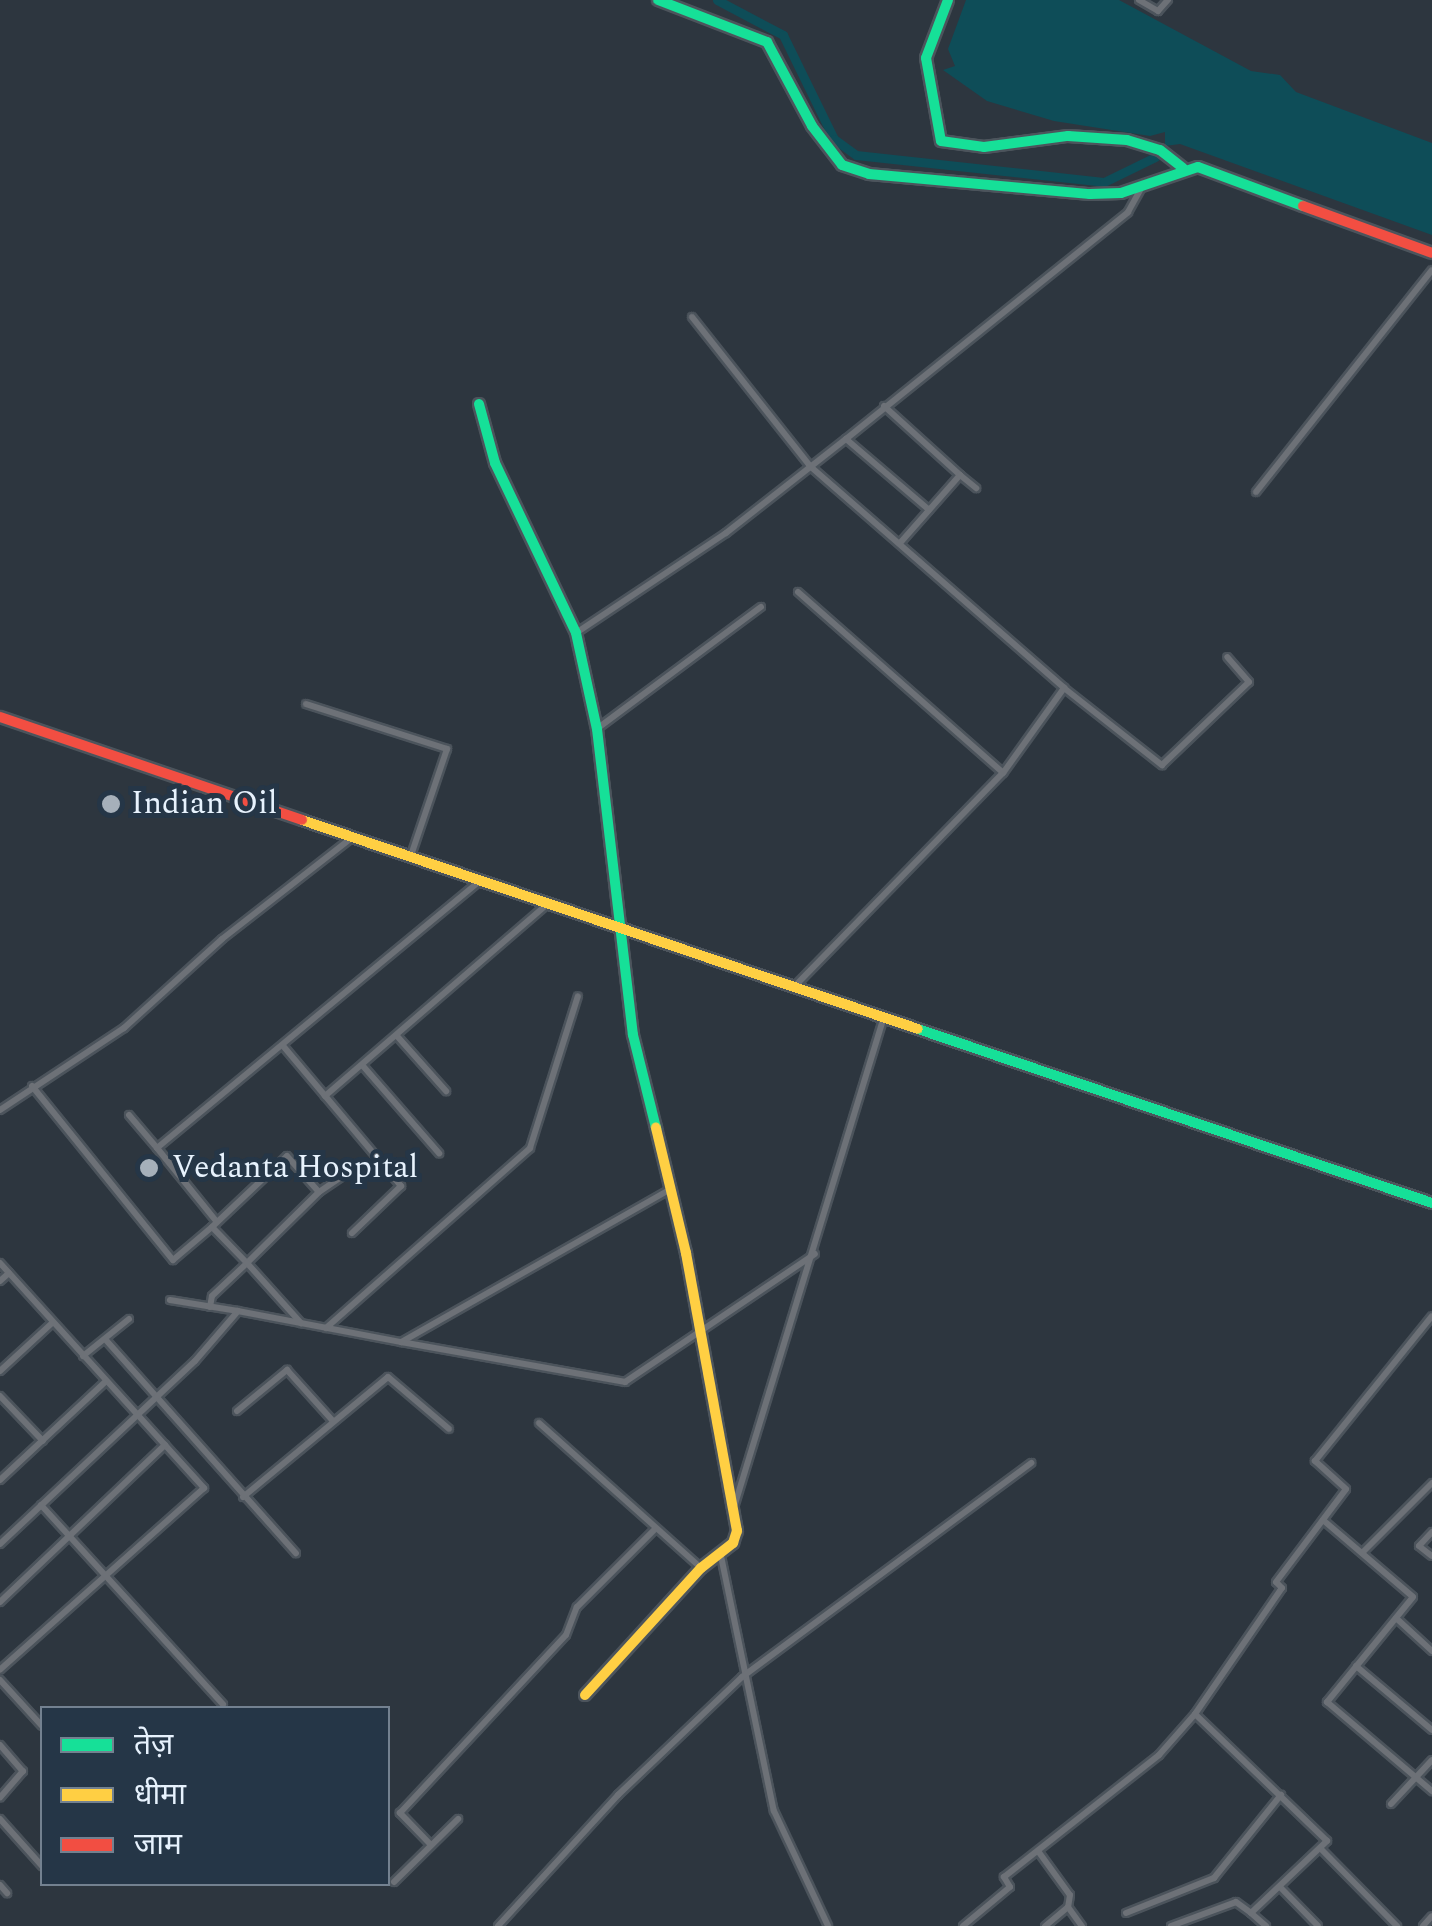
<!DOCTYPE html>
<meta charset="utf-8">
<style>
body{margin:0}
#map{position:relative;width:1432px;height:1926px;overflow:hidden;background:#2d363f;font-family:Spectral,"Noto Sans Devanagari",serif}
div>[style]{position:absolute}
.water>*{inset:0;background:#0e4d58}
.canal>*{height:9px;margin:-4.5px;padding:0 4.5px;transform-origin:4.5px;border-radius:4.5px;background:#0e4d58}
.roads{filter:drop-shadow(2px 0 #4c545c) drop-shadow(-2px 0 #4c545c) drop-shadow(0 2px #4c545c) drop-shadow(0 -2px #4c545c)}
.street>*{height:6px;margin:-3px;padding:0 3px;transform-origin:3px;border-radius:3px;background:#6d7177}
.fast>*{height:10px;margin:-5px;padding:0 5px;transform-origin:5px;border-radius:5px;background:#16e098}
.slow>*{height:10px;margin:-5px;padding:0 5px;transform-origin:5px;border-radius:5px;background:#ffcf43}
.jam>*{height:10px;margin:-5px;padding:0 5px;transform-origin:5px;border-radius:5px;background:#f24e42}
.dots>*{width:28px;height:28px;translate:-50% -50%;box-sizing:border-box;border:5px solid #253647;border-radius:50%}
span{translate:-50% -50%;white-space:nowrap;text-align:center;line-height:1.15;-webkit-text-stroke:10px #253647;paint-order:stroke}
.poi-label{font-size:32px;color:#e7f2fd}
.left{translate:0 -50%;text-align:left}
.legend{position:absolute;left:40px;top:1706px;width:350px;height:180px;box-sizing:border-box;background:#253647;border:2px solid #738190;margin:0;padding:12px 18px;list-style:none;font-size:30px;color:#e7f2fd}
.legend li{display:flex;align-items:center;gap:20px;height:50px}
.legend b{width:50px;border:2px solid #738190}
</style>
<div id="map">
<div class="water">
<i style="clip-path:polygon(966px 0,1119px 0,1251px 71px,1280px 75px,1296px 92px,1432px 143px,1432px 235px,1180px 144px,1165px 146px,1165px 132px,1150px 136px,1054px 121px,987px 101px,943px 70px,955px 66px,948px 49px)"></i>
</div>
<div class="canal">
<i style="left:717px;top:0;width:75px;rotate:27.9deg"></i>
<i style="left:783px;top:35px;width:116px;rotate:63.9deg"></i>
<i style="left:834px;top:139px;width:27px;rotate:36deg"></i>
<i style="left:856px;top:155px;width:249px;rotate:6.2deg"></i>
<i style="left:1104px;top:182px;width:57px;rotate:-26.1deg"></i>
</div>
<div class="roads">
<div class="street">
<i style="left:1139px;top:0;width:22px;rotate:30deg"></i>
<i style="left:1158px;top:11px;width:15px;rotate:-48deg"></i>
<i style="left:692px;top:317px;width:191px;rotate:51.6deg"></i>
<i style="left:811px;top:467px;width:336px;rotate:41.1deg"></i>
<i style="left:1064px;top:688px;width:125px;rotate:38.2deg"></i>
<i style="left:1162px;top:765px;width:120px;rotate:-43.7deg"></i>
<i style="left:1249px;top:682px;width:33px;rotate:-131deg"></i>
<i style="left:884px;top:406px;width:103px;rotate:42.2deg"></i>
<i style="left:960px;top:475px;width:91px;rotate:131.4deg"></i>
<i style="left:846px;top:439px;width:109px;rotate:40.5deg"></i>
<i style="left:960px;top:475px;width:21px;rotate:39deg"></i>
<i style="left:1256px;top:492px;width:283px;rotate:-51.6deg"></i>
<i style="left:798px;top:592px;width:273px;rotate:41.4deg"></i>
<i style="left:576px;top:633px;width:180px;rotate:-33.7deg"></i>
<i style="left:726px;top:533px;width:152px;rotate:-38.1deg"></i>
<i style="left:846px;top:439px;width:362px;rotate:-38.8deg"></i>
<i style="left:1128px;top:212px;width:29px;rotate:-61deg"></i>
<i style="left:306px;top:704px;width:148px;rotate:17.7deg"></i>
<i style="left:447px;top:749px;width:115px;rotate:108.7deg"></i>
<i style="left:598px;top:728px;width:203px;rotate:-36.6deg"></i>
<i style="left:793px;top:988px;width:301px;rotate:-45.7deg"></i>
<i style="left:1003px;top:773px;width:105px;rotate:-54.3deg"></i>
<i style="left:397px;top:1036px;width:74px;rotate:48.3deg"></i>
<i style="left:284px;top:1047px;width:182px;rotate:49.9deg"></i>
<i style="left:401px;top:1186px;width:68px;rotate:136.2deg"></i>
<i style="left:363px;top:1066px;width:116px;rotate:48.9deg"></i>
<i style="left:32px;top:1086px;width:224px;rotate:51deg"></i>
<i style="left:173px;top:1260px;width:51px;rotate:-40.2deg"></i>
<i style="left:325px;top:1096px;width:292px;rotate:-40.8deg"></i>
<i style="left:0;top:1110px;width:149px;rotate:-33.5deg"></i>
<i style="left:124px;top:1028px;width:132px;rotate:-42.2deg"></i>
<i style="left:222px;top:939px;width:162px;rotate:-38deg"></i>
<i style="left:129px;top:1115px;width:43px;rotate:49.7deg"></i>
<i style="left:157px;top:1148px;width:417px;rotate:-39.6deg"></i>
<i style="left:157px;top:1148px;width:95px;rotate:51deg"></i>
<i style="left:669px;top:1190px;width:308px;rotate:150.4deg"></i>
<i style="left:401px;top:1342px;width:228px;rotate:10.1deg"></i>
<i style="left:625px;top:1382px;width:229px;rotate:-34deg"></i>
<i style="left:319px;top:1192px;width:29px;rotate:-34deg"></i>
<i style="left:0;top:1263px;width:304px;rotate:47.8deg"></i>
<i style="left:204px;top:1488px;width:273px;rotate:138.3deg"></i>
<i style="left:0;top:1281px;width:12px;rotate:-42deg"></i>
<i style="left:210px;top:1307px;width:11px;rotate:-80deg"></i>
<i style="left:212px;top:1296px;width:48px;rotate:-43.3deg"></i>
<i style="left:247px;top:1263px;width:50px;rotate:-134.2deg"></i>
<i style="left:212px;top:1227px;width:103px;rotate:-43.4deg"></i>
<i style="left:287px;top:1156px;width:48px;rotate:48.4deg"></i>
<i style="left:319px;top:1192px;width:101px;rotate:135.4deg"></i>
<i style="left:247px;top:1263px;width:81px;rotate:48deg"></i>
<i style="left:238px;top:1311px;width:166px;rotate:10.8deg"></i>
<i style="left:326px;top:1328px;width:272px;rotate:-41.4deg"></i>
<i style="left:530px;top:1148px;width:159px;rotate:-72.5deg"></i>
<i style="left:105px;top:1339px;width:287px;rotate:48.3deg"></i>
<i style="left:83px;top:1356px;width:59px;rotate:-38.8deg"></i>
<i style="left:0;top:1371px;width:71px;rotate:-42.7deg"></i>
<i style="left:0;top:1396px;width:62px;rotate:46.3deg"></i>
<i style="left:237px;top:1411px;width:65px;rotate:-39.4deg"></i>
<i style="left:287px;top:1370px;width:69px;rotate:48deg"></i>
<i style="left:539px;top:1423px;width:217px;rotate:41.8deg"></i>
<i style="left:0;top:1480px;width:144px;rotate:-43deg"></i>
<i style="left:243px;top:1497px;width:188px;rotate:-39.6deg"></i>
<i style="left:388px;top:1377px;width:80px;rotate:40.4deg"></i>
<i style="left:735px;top:1504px;width:506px;rotate:-73deg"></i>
<i style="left:41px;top:1505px;width:270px;rotate:47.6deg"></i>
<i style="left:1323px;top:1520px;width:118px;rotate:40.5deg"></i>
<i style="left:1413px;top:1597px;width:136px;rotate:129.3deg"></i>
<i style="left:1327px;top:1702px;width:138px;rotate:40.3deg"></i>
<i style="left:1432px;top:1532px;width:19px;rotate:133deg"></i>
<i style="left:1419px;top:1546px;width:16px;rotate:38deg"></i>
<i style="left:0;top:1544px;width:267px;rotate:-43.2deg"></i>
<i style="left:195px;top:1361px;width:66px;rotate:-49.3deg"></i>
<i style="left:238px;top:1311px;width:69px;rotate:-170.8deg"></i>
<i style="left:1362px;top:1553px;width:99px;rotate:-45deg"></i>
<i style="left:721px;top:1556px;width:260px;rotate:78.3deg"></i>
<i style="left:774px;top:1811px;width:127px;rotate:64.8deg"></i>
<i style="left:0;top:1602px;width:228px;rotate:-43.6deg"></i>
<i style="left:1396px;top:1618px;width:49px;rotate:42.5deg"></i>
<i style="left:1356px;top:1666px;width:99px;rotate:40.1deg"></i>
<i style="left:0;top:1680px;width:62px;rotate:47.6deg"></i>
<i style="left:0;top:1745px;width:35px;rotate:49deg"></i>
<i style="left:23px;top:1771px;width:35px;rotate:131deg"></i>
<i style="left:1391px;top:1804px;width:60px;rotate:-47deg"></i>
<i style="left:0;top:1819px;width:63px;rotate:48.2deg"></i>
<i style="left:431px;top:1845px;width:45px;rotate:-134.1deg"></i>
<i style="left:400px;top:1813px;width:243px;rotate:-47deg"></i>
<i style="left:566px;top:1635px;width:30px;rotate:-69deg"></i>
<i style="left:577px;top:1607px;width:109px;rotate:-45deg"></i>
<i style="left:1320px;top:1848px;width:110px;rotate:45.4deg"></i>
<i style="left:1038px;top:1851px;width:54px;rotate:54deg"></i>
<i style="left:1070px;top:1895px;width:12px;rotate:99deg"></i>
<i style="left:1068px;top:1907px;width:30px;rotate:140deg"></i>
<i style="left:394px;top:1882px;width:90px;rotate:-44.5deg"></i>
<i style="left:0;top:1885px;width:11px;rotate:49deg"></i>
<i style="left:1280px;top:1887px;width:54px;rotate:45.7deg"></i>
<i style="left:1068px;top:1907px;width:24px;rotate:54deg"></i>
<i style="left:1126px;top:1913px;width:95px;rotate:-21.7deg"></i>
<i style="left:1214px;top:1878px;width:107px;rotate:-51.1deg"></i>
<i style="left:1251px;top:1913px;width:20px;rotate:41deg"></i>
<i style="left:498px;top:1926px;width:178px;rotate:-47.5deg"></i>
<i style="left:618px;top:1795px;width:171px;rotate:-43.6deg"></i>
<i style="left:742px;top:1677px;width:360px;rotate:-36.5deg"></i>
<i style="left:963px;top:1926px;width:61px;rotate:-39.7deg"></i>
<i style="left:1010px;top:1887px;width:12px;rotate:-121deg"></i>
<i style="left:1004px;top:1877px;width:197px;rotate:-38.2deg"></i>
<i style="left:1159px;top:1755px;width:55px;rotate:-48.7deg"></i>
<i style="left:1171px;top:1926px;width:69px;rotate:-20.3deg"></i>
<i style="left:1236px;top:1902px;width:19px;rotate:36deg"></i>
<i style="left:1251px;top:1913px;width:105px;rotate:-43.5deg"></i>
<i style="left:1327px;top:1841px;width:183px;rotate:-136.1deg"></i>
<i style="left:1195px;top:1714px;width:153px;rotate:-55.4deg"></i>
<i style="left:1282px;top:1588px;width:8px;rotate:-135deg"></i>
<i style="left:1276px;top:1582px;width:116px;rotate:-53deg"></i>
<i style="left:1346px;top:1489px;width:42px;rotate:-137.9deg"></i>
<i style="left:1315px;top:1461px;width:186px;rotate:-51.1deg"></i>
<i style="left:1423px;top:1926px;width:13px;rotate:-48deg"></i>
</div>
<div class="fast">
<i style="left:658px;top:0;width:117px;rotate:21.1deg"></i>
<i style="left:767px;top:42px;width:95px;rotate:61.8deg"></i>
<i style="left:812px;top:126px;width:49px;rotate:52.4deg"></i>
<i style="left:842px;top:165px;width:28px;rotate:18deg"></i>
<i style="left:869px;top:174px;width:222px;rotate:5.2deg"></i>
<i style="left:1090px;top:194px;width:31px;rotate:-2deg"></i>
<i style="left:1121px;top:193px;width:81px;rotate:-18.7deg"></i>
<i style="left:1198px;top:167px;width:112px;rotate:20.4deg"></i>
<i style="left:948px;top:0;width:62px;rotate:110.8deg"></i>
<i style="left:926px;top:58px;width:84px;rotate:79.8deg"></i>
<i style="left:941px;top:141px;width:43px;rotate:7.9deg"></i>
<i style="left:984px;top:147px;width:85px;rotate:-7.5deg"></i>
<i style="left:1068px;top:136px;width:59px;rotate:3.9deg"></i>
<i style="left:1127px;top:140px;width:34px;rotate:17deg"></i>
<i style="left:1160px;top:150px;width:29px;rotate:38deg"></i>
<i style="left:479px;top:404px;width:61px;rotate:74.8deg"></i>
<i style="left:495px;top:463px;width:188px;rotate:64.5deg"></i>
<i style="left:576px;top:633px;width:98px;rotate:77.7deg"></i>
<i style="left:597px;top:729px;width:308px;rotate:83.3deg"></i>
<i style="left:633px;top:1035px;width:96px;rotate:76.1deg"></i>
<i style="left:918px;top:1029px;width:543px;rotate:18.7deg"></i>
</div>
<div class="slow">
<i style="left:302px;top:820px;width:650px;rotate:18.74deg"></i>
<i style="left:585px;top:1695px;width:172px;rotate:-47.6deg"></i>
<i style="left:701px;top:1568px;width:41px;rotate:-38deg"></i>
<i style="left:733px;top:1543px;width:13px;rotate:-72deg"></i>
<i style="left:737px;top:1531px;width:283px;rotate:-100.4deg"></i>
<i style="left:686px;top:1253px;width:129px;rotate:-103.5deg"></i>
</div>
<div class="jam">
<i style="left:1303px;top:206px;width:137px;rotate:20deg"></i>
<i style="left:0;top:717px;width:319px;rotate:18.8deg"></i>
</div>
</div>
<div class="dots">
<i style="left:111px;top:804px;background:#a6b0ba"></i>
<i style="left:149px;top:1168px;background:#a6b0ba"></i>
</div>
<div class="poi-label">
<span class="left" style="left:131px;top:804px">Indian Oil</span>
<span class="left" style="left:172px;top:1168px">Vedanta Hospital</span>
</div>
<ul class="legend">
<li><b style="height:12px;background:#16e098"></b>तेज़</li>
<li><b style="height:12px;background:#ffcf43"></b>धीमा</li>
<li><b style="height:12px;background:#f24e42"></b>जाम</li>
</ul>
</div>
